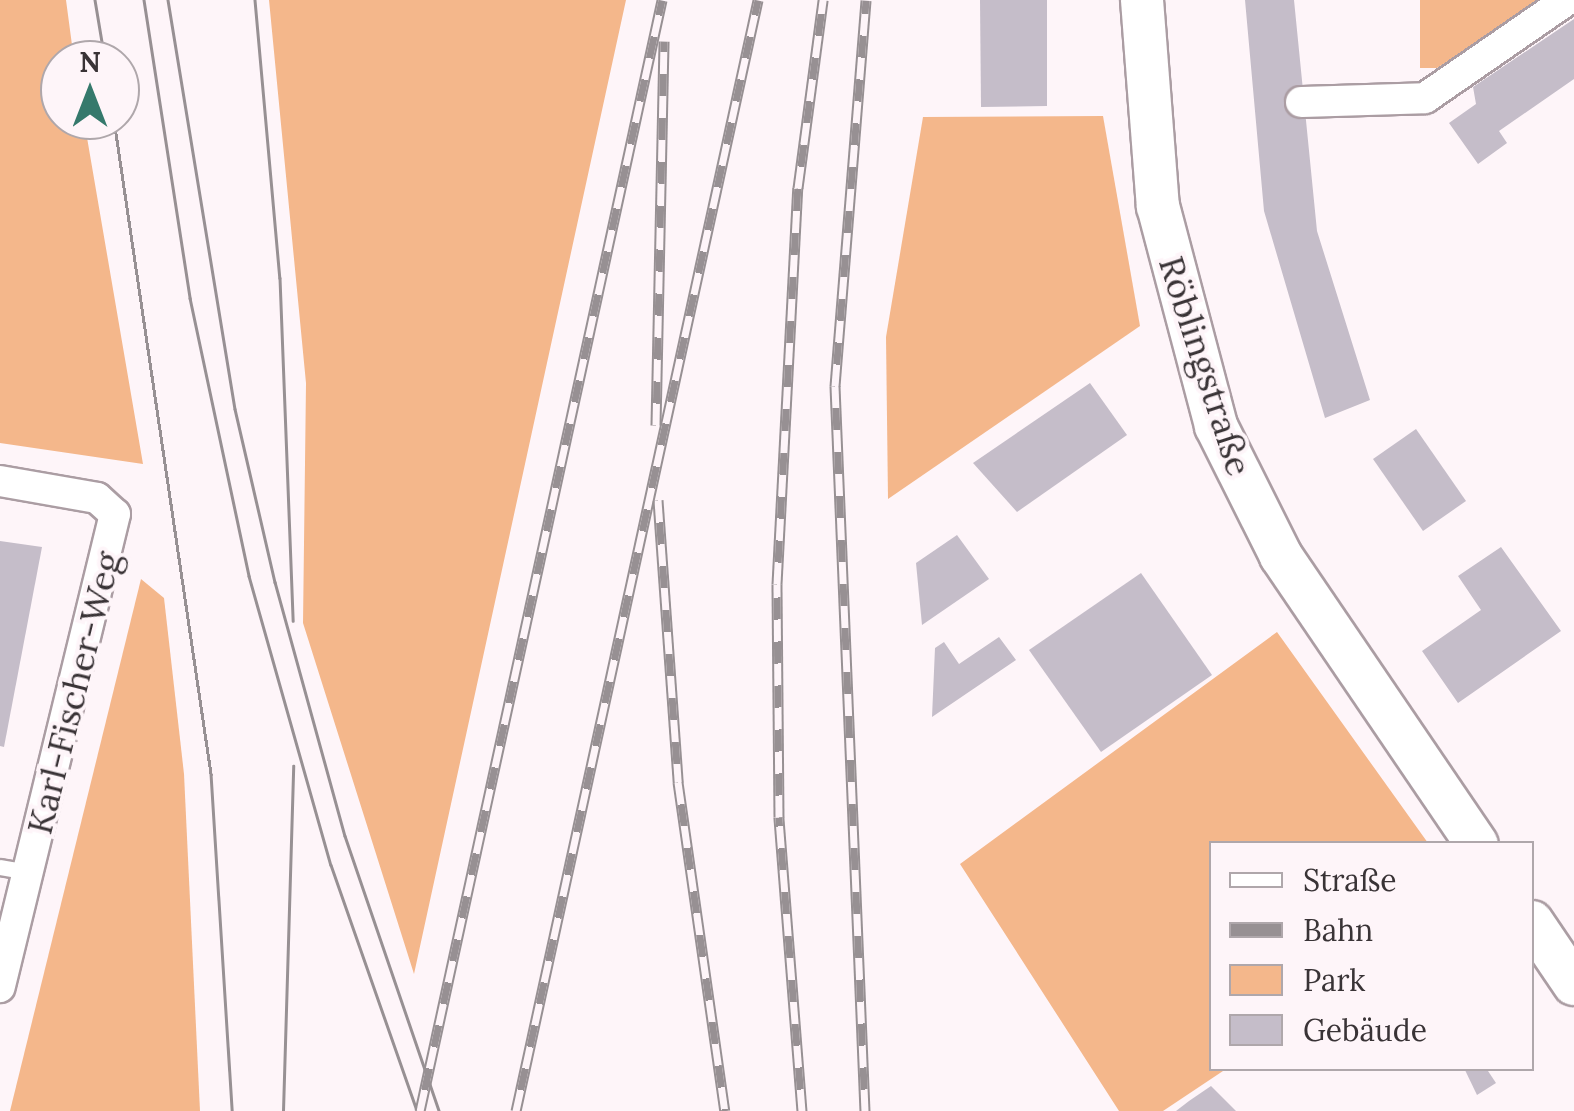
<!DOCTYPE html>
<meta charset="utf-8">
<style>
body{margin:0}
#map{position:relative;width:1574px;height:1111px;overflow:hidden;background:#fef5f9;font-family:Lora,serif}
div>[style]{position:absolute}
.green>*{inset:0;background:#f4b78b}
.building>*{inset:0;background:#c5bdc9}
.roads{filter:drop-shadow(2px 0 #ab9da3) drop-shadow(-2px 0 #ab9da3) drop-shadow(0 2px #ab9da3) drop-shadow(0 -2px #ab9da3)}
.lane>*{height:15px;margin:-7.5px;padding:0 7.5px;transform-origin:7.5px;border-radius:7.5px;background:#fff}
.street>*{height:30px;margin:-15px;padding:0 15px;transform-origin:15px;border-radius:15px;background:#fff}
.secondary>*{height:42px;margin:-21px;padding:0 21px;transform-origin:21px;border-radius:21px;background:#fff}
.tram>*{height:2.5px;margin:-1.25px;padding:0 1.25px;transform-origin:1.25px;border-radius:1.25px;background:#979093}
.rail>*{height:11px;margin-top:-5.5px;transform-origin:0;background:repeating-linear-gradient(90deg,#fef5f9 0 22px,#979093 0 44px);box-sizing:border-box;border-block:2px solid #979093}
span{translate:-50% -50%;white-space:nowrap;text-align:center;line-height:1.15;-webkit-text-stroke:8px #fef5f9;paint-order:stroke}
.street-label{font-size:35px;color:#393336}
.legend{position:absolute;left:1209px;top:841px;width:325px;height:230px;box-sizing:border-box;background:#fef5f9;border:2px solid #afa7ab;margin:0;padding:12px 18px;list-style:none;font-size:30px;color:#393336}
.legend li{display:flex;align-items:center;gap:20px;height:50px}
.legend b{width:50px;border:2px solid #afa7ab}
.north{position:absolute;left:40px;top:40px;width:100px;height:100px;box-sizing:border-box;background:#fef5f9;border:2px solid #afa7ab;border-radius:50%;rotate:0deg;font-size:28px;font-weight:700;line-height:40px;text-align:center;color:#393336}
.north::after{content:'';display:block;margin:auto;width:35px;height:45px;background:#35796c;clip-path:polygon(50% 0,100% 100%,50% 72%,0 100%)}
</style>
<div id="map">
<div class="green">
<i style="clip-path:polygon(0 0,66px 0,74px 60px,60px 60px,60px 120px,84px 120px,143px 464px,0 443px)"></i>
<i style="clip-path:polygon(269px 0,626px 0,414px 974px,303px 623px,306px 383px)"></i>
<i style="clip-path:polygon(1420px 0,1544px 0,1437px 68px,1420px 68px)"></i>
<i style="clip-path:polygon(1103px 116px,1140px 326px,888px 499px,886px 337px,923px 117px)"></i>
<i style="clip-path:polygon(141px 579px,164px 598px,184px 774px,200px 1111px,10px 1111px)"></i>
<i style="clip-path:polygon(1277px 632px,1428px 843px,1212px 844px,1212px 1068px,1226px 1069px,1163px 1111px,1119px 1111px,960px 864px)"></i>
</div>
<div class="building">
<i style="clip-path:polygon(980px 0,1047px 0,1047px 106px,981px 107px)"></i>
<i style="clip-path:polygon(1245px 0,1294px 0,1317px 231px,1370px 400px,1325px 418px,1264px 211px)"></i>
<i style="clip-path:polygon(1574px 19px,1574px 79px,1499px 131px,1507px 143px,1478px 164px,1449px 123px,1476px 104px,1473px 87px)"></i>
<i style="clip-path:polygon(1090px 383px,1127px 435px,1017px 512px,973px 463px)"></i>
<i style="clip-path:polygon(1416px 429px,1466px 501px,1423px 531px,1373px 459px)"></i>
<i style="clip-path:polygon(957px 535px,989px 579px,922px 625px,916px 563px)"></i>
<i style="clip-path:polygon(0 541px,42px 547px,4px 747px,0 746px)"></i>
<i style="clip-path:polygon(1501px 547px,1561px 631px,1458px 703px,1422px 651px,1481px 610px,1458px 576px)"></i>
<i style="clip-path:polygon(1141px 573px,1212px 675px,1101px 752px,1029px 650px)"></i>
<i style="clip-path:polygon(999px 637px,1016px 660px,932px 717px,935px 648px,944px 642px,959px 664px)"></i>
<i style="clip-path:polygon(1464px 1068px,1486px 1068px,1496px 1083px,1477px 1095px)"></i>
<i style="clip-path:polygon(1211px 1086px,1236px 1111px,1176px 1111px,1189px 1101px)"></i>
</div>
<div class="roads">
<div class="lane">
<i style="left:0;top:867px;width:28px;rotate:10deg"></i>
</div>
<div class="street">
<i style="left:1301px;top:102px;width:124px;rotate:-1.8deg"></i>
<i style="left:1425px;top:98px;width:173px;rotate:-34.6deg"></i>
<i style="left:0;top:481px;width:98px;rotate:9.9deg"></i>
<i style="left:97px;top:498px;width:24px;rotate:42deg"></i>
<i style="left:115px;top:514px;width:487px;rotate:103.7deg"></i>
</div>
<div class="secondary">
<i style="left:1142px;top:0;width:207px;rotate:85.6deg"></i>
<i style="left:1158px;top:206px;width:228px;rotate:75.2deg"></i>
<i style="left:1216px;top:426px;width:145px;rotate:63.4deg"></i>
<i style="left:1281px;top:556px;width:348px;rotate:55.8deg"></i>
<i style="left:1532px;top:922px;width:75px;rotate:55.9deg"></i>
</div>
</div>
<div class="tram">
<i style="left:95px;top:0;width:61px;rotate:80.5deg"></i>
<i style="left:144px;top:0;width:302px;rotate:81.2deg"></i>
<i style="left:190px;top:298px;width:284px;rotate:78deg"></i>
<i style="left:249px;top:576px;width:300px;rotate:74.2deg"></i>
<i style="left:331px;top:865px;width:261px;rotate:70.7deg"></i>
<i style="left:168px;top:0;width:414px;rotate:80.7deg"></i>
<i style="left:235px;top:409px;width:178px;rotate:77deg"></i>
<i style="left:275px;top:582px;width:263px;rotate:74.6deg"></i>
<i style="left:345px;top:836px;width:291px;rotate:71.1deg"></i>
<i style="left:255px;top:0;width:279px;rotate:84.9deg"></i>
<i style="left:280px;top:278px;width:343px;rotate:87.8deg"></i>
<i style="left:114px;top:120px;width:661px;rotate:81.56deg"></i>
<i style="left:211px;top:774px;width:338px;rotate:86.4deg"></i>
<i style="left:283px;top:1111px;width:345px;rotate:-88.3deg"></i>
</div>
<div class="rail">
<i style="left:656px;top:425px;width:384px;rotate:-88.8deg"></i>
<i style="left:658px;top:500px;width:283px;rotate:85.9deg"></i>
<i style="left:678px;top:782px;width:332px;rotate:81.9deg"></i>
<i style="left:420px;top:1111px;width:1137px;rotate:-77.71deg"></i>
<i style="left:516px;top:1111px;width:1137px;rotate:-77.71deg"></i>
<i style="left:802px;top:1111px;width:295px;rotate:-94.5deg"></i>
<i style="left:779px;top:817px;width:233px;rotate:-90.5deg"></i>
<i style="left:777px;top:584px;width:397px;rotate:-87deg"></i>
<i style="left:798px;top:188px;width:190px;rotate:-82.4deg"></i>
<i style="left:865px;top:1111px;width:726px;rotate:-92.37deg"></i>
<i style="left:835px;top:386px;width:387px;rotate:-85.4deg"></i>
</div>
<div class="street-label">
<span style="left:1205px;top:366px;rotate:72deg">Röblingstraße</span>
<span style="left:74px;top:693px;rotate:-76deg">Karl-Fischer-Weg</span>
</div>
<ul class="legend">
<li><b style="height:12px;background:#fff"></b>Straße</li>
<li><b style="height:12px;background:#979093"></b>Bahn</li>
<li><b style="height:28px;background:#f4b78b"></b>Park</li>
<li><b style="height:28px;background:#c5bdc9"></b>Gebäude</li>
</ul>
<div class="north">N</div>
</div>
